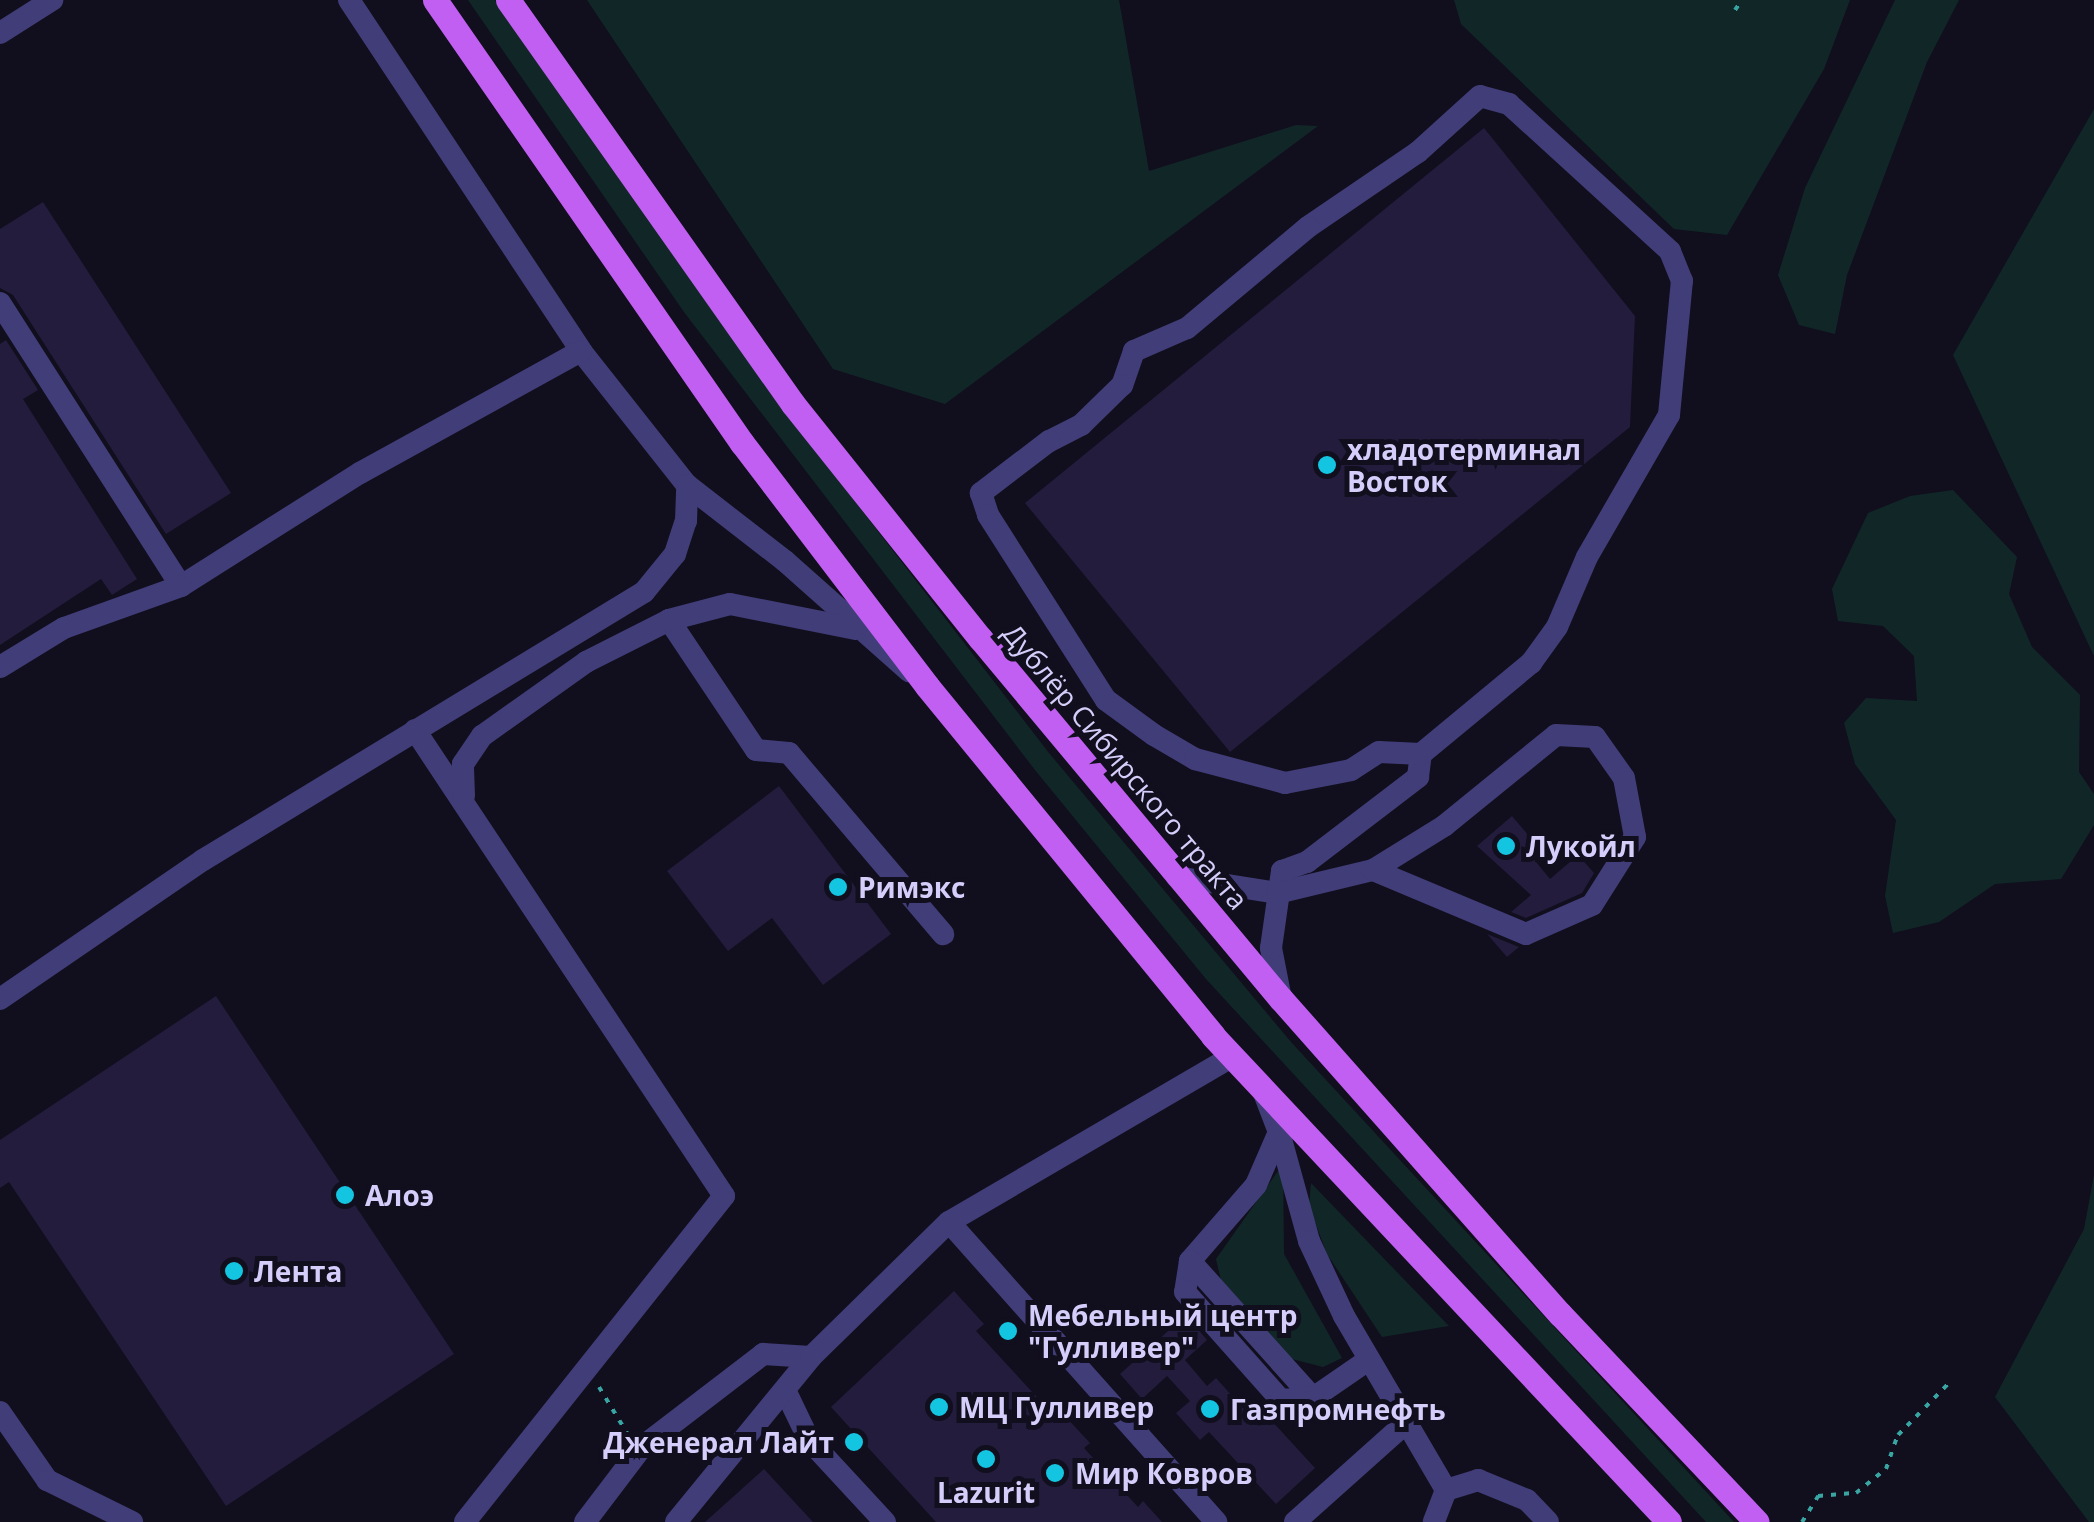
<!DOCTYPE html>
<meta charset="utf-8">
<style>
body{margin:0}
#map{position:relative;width:2094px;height:1522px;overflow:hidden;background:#110e1d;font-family:"Open Sans",sans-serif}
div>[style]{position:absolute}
.green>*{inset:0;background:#112727}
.building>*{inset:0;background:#231c3d}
.path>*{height:4px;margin-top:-2px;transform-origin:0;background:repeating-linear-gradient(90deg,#38a5a3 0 5px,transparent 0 13px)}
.minor>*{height:22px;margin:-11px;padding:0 11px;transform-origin:11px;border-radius:11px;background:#413d78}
.major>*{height:25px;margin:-12.5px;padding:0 12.5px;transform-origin:12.5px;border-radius:12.5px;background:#c05ff1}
.dots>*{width:28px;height:28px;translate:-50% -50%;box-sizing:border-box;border:5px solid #110e1d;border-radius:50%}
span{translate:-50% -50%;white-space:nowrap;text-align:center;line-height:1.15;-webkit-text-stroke:10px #110e1d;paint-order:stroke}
.poi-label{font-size:28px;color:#d5cefb;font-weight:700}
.left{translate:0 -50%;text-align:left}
.right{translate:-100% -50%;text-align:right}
.street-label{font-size:28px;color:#d5cefb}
</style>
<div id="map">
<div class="green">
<i style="clip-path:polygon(468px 0,495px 0,765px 385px,1049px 753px,1291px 1042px,1734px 1522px,1706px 1522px,1206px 979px,1035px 770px,684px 312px)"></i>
<i style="clip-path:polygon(587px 0,1119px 0,1149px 171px,1296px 125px,1318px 126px,945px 404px,833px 369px)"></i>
<i style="clip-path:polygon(1454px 0,1850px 0,1824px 69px,1727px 235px,1674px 229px,1461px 24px)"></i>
<i style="clip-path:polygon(1895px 0,1959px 0,1927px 62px,1847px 275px,1835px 334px,1799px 325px,1778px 275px,1805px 188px)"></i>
<i style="clip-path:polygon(2094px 109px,2094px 656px,1953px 355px)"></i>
<i style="clip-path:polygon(1953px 490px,2017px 557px,2009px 594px,2032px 647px,2080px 695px,2079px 772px,2094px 794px,2094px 825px,2061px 879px,1995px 884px,1939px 922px,1893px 933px,1885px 896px,1896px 820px,1855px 764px,1844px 723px,1866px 698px,1917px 701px,1914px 656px,1883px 626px,1838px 621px,1832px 589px,1868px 513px,1910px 496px)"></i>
<i style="clip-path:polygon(1283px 1164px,1284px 1254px,1342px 1358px,1323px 1367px,1288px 1358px,1223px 1289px,1216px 1259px)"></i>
<i style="clip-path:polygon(2094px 1175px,2094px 1522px,2089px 1522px,1995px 1397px,2084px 1229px)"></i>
<i style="clip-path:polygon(1311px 1183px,1449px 1326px,1382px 1337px,1327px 1254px,1309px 1206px)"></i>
</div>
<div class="building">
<i style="clip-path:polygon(1484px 128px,1635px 316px,1630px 427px,1230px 752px,1025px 503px)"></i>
<i style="clip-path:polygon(43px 202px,231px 493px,166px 534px,13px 295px,0 288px,0 229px)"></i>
<i style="clip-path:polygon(6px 340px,38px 390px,23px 399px,137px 579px,112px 595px,101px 579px,0 645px,0 344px)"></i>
<i style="clip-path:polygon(779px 786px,891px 934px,823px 985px,772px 918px,728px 951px,667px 871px)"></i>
<i style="clip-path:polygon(1512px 816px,1535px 843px,1527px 851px,1550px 879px,1578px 855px,1594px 873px,1582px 893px,1526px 918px,1511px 912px,1531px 895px,1477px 846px)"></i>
<i style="clip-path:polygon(1487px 934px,1519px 947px,1507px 957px)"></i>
<i style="clip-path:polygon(216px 996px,454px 1354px,226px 1506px,9px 1182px,0 1188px,0 1140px)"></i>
<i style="clip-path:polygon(954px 1291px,984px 1324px,976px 1331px,1047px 1408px,1053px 1403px,1090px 1443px,1084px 1448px,1138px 1507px,1143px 1501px,1162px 1522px,936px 1522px,831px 1407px)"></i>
<i style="clip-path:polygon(1186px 1315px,1207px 1340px,1185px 1360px,1207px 1386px,1216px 1378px,1259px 1426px,1269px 1418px,1315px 1468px,1276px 1504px,1209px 1432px,1200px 1440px,1176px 1413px,1190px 1401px,1167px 1376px,1142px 1399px,1120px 1374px)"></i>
<i style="clip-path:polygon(764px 1469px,813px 1522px,705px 1522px)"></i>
</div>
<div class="path">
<i style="left:1735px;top:10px;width:12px;rotate:-55deg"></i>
<i style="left:599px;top:1387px;width:54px;rotate:58.7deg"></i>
<i style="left:1802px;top:1522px;width:31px;rotate:-58deg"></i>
<i style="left:1818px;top:1496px;width:38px;rotate:-5deg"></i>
<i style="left:1856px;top:1493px;width:38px;rotate:-39deg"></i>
<i style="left:1886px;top:1469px;width:36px;rotate:-71deg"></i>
<i style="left:1898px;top:1435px;width:73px;rotate:-45.6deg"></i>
</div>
<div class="minor">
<i style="left:349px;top:0;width:421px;rotate:56.5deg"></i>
<i style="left:581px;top:351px;width:171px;rotate:51.7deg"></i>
<i style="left:687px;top:485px;width:124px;rotate:37.8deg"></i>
<i style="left:785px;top:561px;width:166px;rotate:41.6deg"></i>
<i style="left:0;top:33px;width:62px;rotate:-32.4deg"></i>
<i style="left:0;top:303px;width:336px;rotate:57.4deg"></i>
<i style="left:181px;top:586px;width:212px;rotate:-32.3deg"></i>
<i style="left:360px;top:473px;width:252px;rotate:-28.9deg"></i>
<i style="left:669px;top:620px;width:156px;rotate:56.2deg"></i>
<i style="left:756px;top:750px;width:33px;rotate:5deg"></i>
<i style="left:789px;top:753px;width:238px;rotate:49.6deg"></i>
<i style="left:0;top:667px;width:75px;rotate:-31.4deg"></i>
<i style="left:64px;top:628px;width:124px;rotate:-19.7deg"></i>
<i style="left:415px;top:730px;width:559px;rotate:56.45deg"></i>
<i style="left:724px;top:1196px;width:416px;rotate:128.5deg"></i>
<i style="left:464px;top:796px;width:32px;rotate:-92deg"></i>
<i style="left:463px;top:764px;width:34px;rotate:-56deg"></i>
<i style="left:482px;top:736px;width:128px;rotate:-35.4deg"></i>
<i style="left:586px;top:662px;width:93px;rotate:-26.8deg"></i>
<i style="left:669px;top:620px;width:63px;rotate:-14.7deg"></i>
<i style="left:730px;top:604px;width:128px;rotate:11.2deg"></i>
<i style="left:1177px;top:877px;width:101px;rotate:9.1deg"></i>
<i style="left:1277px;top:893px;width:99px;rotate:-13.5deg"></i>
<i style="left:1373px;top:870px;width:84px;rotate:-31.8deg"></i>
<i style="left:1444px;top:826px;width:144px;rotate:-39.1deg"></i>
<i style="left:1556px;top:735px;width:39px;rotate:3deg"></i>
<i style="left:1595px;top:737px;width:50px;rotate:54.7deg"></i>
<i style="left:1624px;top:778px;width:60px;rotate:79.4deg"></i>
<i style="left:1635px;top:837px;width:80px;rotate:122.3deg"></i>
<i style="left:1592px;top:905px;width:72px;rotate:156.3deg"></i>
<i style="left:1526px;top:934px;width:166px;rotate:-157.3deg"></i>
<i style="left:0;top:999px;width:246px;rotate:-34.4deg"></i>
<i style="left:203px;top:860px;width:516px;rotate:-31.29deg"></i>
<i style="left:644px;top:592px;width:49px;rotate:-50.8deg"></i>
<i style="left:675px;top:554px;width:35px;rotate:-72deg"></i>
<i style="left:686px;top:521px;width:36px;rotate:-88deg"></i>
<i style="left:1281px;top:999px;width:52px;rotate:-101.1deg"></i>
<i style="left:1271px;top:948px;width:78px;rotate:-81.9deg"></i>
<i style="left:1282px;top:871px;width:27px;rotate:-20deg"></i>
<i style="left:1307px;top:862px;width:140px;rotate:-37.4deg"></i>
<i style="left:1418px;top:777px;width:23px;rotate:-83deg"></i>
<i style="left:1421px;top:754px;width:143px;rotate:-39.6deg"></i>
<i style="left:1531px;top:663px;width:44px;rotate:-54.2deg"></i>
<i style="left:1557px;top:627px;width:76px;rotate:-66.8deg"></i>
<i style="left:1587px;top:557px;width:164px;rotate:-60deg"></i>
<i style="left:1669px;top:415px;width:135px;rotate:-84.5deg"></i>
<i style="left:1682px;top:281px;width:32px;rotate:-112deg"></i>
<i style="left:1670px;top:251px;width:218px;rotate:-137.6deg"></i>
<i style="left:1509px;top:104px;width:30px;rotate:-165deg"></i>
<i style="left:1480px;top:96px;width:84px;rotate:137.9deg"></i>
<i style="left:1418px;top:152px;width:133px;rotate:145.7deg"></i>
<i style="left:1308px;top:227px;width:158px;rotate:140.1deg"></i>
<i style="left:1187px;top:328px;width:58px;rotate:156.5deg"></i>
<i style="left:1134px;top:351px;width:36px;rotate:109deg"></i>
<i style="left:1122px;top:385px;width:57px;rotate:135.7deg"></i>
<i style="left:1081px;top:425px;width:36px;rotate:153deg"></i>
<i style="left:1049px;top:441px;width:86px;rotate:142.6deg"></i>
<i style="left:981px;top:493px;width:23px;rotate:72deg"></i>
<i style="left:988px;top:515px;width:219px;rotate:57.5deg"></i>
<i style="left:1106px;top:700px;width:59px;rotate:36.1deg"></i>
<i style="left:1154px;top:735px;width:48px;rotate:30.3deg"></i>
<i style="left:1195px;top:759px;width:93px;rotate:14.9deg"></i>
<i style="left:1285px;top:783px;width:67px;rotate:-11.1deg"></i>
<i style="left:1351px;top:770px;width:33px;rotate:-33deg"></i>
<i style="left:1379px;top:752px;width:42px;rotate:2.7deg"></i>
<i style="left:1264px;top:1093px;width:42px;rotate:69deg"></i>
<i style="left:1279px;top:1132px;width:58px;rotate:113.5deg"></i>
<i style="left:1256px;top:1185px;width:101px;rotate:131deg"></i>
<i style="left:1190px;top:1261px;width:184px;rotate:48.1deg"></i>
<i style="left:1313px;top:1398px;width:67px;rotate:-34.6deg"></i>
<i style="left:1279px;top:1132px;width:113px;rotate:74.6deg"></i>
<i style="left:1309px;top:1241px;width:83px;rotate:65deg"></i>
<i style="left:1344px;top:1316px;width:202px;rotate:59.6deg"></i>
<i style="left:1446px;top:1490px;width:34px;rotate:111deg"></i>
<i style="left:949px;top:1222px;width:402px;rotate:48.3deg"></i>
<i style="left:1190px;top:1261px;width:31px;rotate:99deg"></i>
<i style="left:1185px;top:1292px;width:144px;rotate:48.4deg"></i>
<i style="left:1281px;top:1400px;width:32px;rotate:-4deg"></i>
<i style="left:785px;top:1390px;width:55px;rotate:64.4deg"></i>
<i style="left:809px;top:1440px;width:112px;rotate:47.2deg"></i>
<i style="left:0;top:1412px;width:83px;rotate:55.3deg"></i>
<i style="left:47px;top:1480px;width:95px;rotate:26.3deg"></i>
<i style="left:1446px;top:1490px;width:34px;rotate:-17deg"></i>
<i style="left:1478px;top:1480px;width:53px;rotate:22.2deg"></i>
<i style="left:1527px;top:1500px;width:30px;rotate:46deg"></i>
<i style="left:585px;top:1522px;width:94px;rotate:-52.8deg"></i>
<i style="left:642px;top:1447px;width:153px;rotate:-37.5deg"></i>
<i style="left:763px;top:1354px;width:48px;rotate:3.6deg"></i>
<i style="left:676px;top:1522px;width:213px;rotate:-50.7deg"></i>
<i style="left:811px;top:1357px;width:193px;rotate:-44.4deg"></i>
<i style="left:949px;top:1222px;width:327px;rotate:-30.3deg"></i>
<i style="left:1295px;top:1522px;width:150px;rotate:-41.8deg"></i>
</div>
<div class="major">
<i style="left:435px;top:0;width:539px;rotate:55.28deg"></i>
<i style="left:742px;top:443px;width:305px;rotate:52.7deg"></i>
<i style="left:927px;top:686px;width:452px;rotate:50.7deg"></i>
<i style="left:1213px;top:1036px;width:666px;rotate:46.82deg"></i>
<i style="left:508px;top:0;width:494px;rotate:54.8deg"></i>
<i style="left:793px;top:404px;width:300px;rotate:51.4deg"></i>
<i style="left:980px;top:638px;width:470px;rotate:50.2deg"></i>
<i style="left:1281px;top:999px;width:421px;rotate:48.5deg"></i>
<i style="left:1560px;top:1314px;width:286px;rotate:46.6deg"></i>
</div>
<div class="dots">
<i style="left:1327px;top:465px;background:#14c5e1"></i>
<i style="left:1506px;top:846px;background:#14c5e1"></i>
<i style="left:838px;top:887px;background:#14c5e1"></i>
<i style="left:345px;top:1195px;background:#14c5e1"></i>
<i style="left:234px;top:1271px;background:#14c5e1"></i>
<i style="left:1008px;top:1331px;background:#14c5e1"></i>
<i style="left:939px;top:1407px;background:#14c5e1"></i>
<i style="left:1210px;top:1409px;background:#14c5e1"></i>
<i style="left:854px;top:1442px;background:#14c5e1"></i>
<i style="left:986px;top:1459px;background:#14c5e1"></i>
<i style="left:1055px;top:1473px;background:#14c5e1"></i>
</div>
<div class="poi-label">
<span class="left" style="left:1347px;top:465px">хладотерминал<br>Восток</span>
<span class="left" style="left:1526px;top:846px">Лукойл</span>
<span class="left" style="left:858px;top:887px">Римэкс</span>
<span class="left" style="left:365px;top:1195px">Алоэ</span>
<span class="left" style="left:254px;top:1271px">Лента</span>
<span class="left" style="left:1028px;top:1331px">Мебельный центр<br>"Гулливер"</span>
<span class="left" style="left:959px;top:1407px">МЦ Гулливер</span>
<span class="left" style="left:1230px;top:1409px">Газпромнефть</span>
<span class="right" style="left:834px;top:1442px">Дженерал Лайт</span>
<span class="left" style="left:1075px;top:1473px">Мир Ковров</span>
<span style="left:986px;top:1492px">Lazurit</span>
</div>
<div class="street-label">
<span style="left:1126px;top:766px;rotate:50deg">Дублёр Сибирского тракта</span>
</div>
</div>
